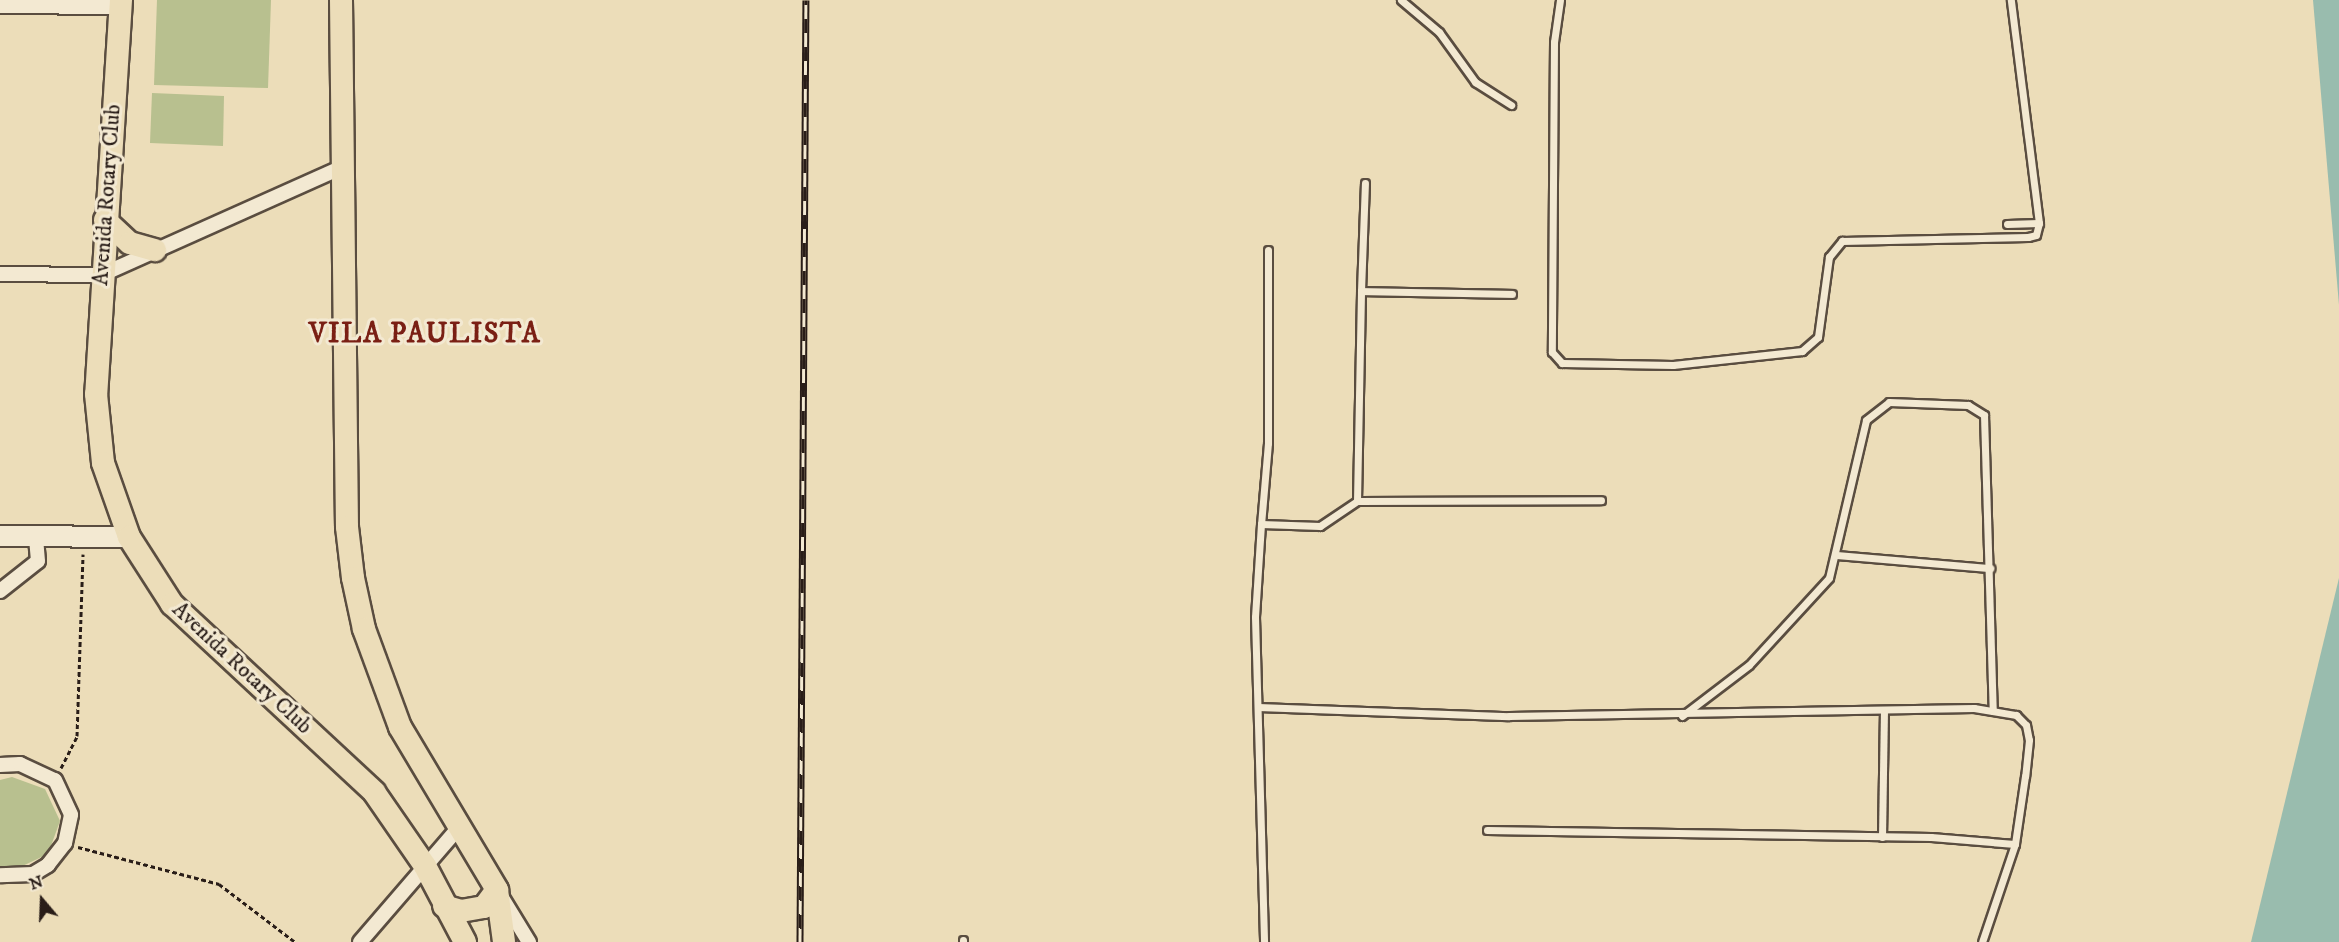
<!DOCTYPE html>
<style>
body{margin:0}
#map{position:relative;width:2339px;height:942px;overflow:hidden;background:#ecddb9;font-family:"IM FELL DW Pica",serif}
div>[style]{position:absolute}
.green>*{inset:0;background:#b8c08f}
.water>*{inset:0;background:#99bcae}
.path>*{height:3px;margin-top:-1.5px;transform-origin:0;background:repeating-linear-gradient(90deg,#291d18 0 4.5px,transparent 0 7.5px)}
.roads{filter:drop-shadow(2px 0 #5a4d40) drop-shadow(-2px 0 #5a4d40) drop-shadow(0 2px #5a4d40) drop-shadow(0 -2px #5a4d40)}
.lane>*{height:7px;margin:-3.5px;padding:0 3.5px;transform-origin:3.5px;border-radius:3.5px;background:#f3e9d2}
.street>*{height:14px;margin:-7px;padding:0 7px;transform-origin:7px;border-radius:7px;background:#f3e9d2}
.secondary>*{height:20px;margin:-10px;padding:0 10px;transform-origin:10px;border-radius:10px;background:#f3e9d2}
.primary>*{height:22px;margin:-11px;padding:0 11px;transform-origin:11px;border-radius:11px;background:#ecddb9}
.rail>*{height:7px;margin-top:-3.5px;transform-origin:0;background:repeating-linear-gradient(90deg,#f3e9d2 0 14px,#291d18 0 28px);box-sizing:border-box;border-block:2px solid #291d18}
span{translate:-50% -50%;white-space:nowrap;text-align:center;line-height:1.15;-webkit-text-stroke:6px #f3e9d2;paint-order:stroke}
.street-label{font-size:22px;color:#291d18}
.district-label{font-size:28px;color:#7a1f14;font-weight:700;letter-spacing:1.5px}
.north{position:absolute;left:12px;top:870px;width:60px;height:60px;-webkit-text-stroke:4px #f3e9d2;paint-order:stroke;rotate:341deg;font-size:16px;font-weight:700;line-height:24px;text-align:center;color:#291d18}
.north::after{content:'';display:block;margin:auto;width:21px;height:27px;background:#291d18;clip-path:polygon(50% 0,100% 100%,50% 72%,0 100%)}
</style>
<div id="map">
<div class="green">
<i style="clip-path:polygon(157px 0,271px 0,268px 88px,154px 85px)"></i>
<i style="clip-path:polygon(152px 93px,224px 96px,223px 146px,150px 143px)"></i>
<i style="clip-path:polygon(12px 777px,45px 789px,60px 821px,48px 854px,16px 869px,0 866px,0 780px)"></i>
</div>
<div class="water">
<i style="clip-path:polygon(2313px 0,2339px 0,2339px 305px)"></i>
<i style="clip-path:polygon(2339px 578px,2339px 942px,2251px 942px)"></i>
</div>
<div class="path">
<i style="left:61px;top:768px;width:36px;rotate:-63deg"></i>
<i style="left:77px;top:736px;width:182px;rotate:-88.1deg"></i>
<i style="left:78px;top:847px;width:146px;rotate:14.7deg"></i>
<i style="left:219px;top:884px;width:96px;rotate:37.3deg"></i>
</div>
<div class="roads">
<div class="lane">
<i style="left:1401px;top:0;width:50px;rotate:40.1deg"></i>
<i style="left:1439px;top:32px;width:62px;rotate:54.2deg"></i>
<i style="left:1475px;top:82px;width:43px;rotate:32.6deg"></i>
<i style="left:1560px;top:0;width:42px;rotate:98.1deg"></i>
<i style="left:1554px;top:42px;width:310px;rotate:90.4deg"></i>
<i style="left:1552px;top:352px;width:15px;rotate:48deg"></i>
<i style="left:1562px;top:363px;width:111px;rotate:1deg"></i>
<i style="left:1673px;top:365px;width:130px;rotate:-6.2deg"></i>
<i style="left:1802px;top:351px;width:21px;rotate:-41deg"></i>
<i style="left:1818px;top:337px;width:81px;rotate:-82.2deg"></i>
<i style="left:1829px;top:257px;width:21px;rotate:-51deg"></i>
<i style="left:1842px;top:241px;width:186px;rotate:-1.2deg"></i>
<i style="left:2028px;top:237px;width:8px;rotate:-14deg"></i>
<i style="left:2036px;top:235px;width:12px;rotate:-76deg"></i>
<i style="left:2007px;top:224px;width:32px;rotate:-2deg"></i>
<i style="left:2039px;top:223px;width:225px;rotate:-97.2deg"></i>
<i style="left:1268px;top:250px;width:193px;rotate:90deg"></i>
<i style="left:1268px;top:443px;width:81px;rotate:94.9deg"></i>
<i style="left:1261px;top:524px;width:59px;rotate:1.9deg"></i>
<i style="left:1320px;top:526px;width:45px;rotate:-34deg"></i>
<i style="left:1357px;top:501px;width:244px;rotate:-0.2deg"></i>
<i style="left:1361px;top:291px;width:108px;rotate:-87.9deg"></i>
<i style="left:1357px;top:501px;width:210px;rotate:-88.9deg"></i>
<i style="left:1361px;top:291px;width:151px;rotate:1.1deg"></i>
<i style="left:1261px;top:524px;width:93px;rotate:93.7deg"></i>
<i style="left:1255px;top:617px;width:325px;rotate:88.4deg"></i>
<i style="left:1837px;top:555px;width:154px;rotate:4.9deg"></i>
<i style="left:1258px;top:707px;width:251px;rotate:2.1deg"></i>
<i style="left:1509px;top:716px;width:465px;rotate:-1deg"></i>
<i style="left:1974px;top:708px;width:43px;rotate:9.5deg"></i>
<i style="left:2016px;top:715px;width:14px;rotate:45deg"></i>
<i style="left:2026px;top:725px;width:15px;rotate:79deg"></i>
<i style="left:2029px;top:740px;width:36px;rotate:96deg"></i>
<i style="left:2025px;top:776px;width:69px;rotate:98.4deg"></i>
<i style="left:2015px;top:844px;width:103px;rotate:108.6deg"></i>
<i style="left:1682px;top:716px;width:84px;rotate:-37.3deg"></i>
<i style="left:1749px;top:665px;width:118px;rotate:-47.4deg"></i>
<i style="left:1829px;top:578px;width:162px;rotate:-76.8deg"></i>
<i style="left:1866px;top:420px;width:29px;rotate:-38deg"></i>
<i style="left:1889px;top:402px;width:79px;rotate:2.2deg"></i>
<i style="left:1968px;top:405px;width:19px;rotate:32deg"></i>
<i style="left:1984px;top:415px;width:296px;rotate:88.3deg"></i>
<i style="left:1487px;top:830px;width:444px;rotate:0.9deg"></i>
<i style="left:1931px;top:837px;width:84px;rotate:4.8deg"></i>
<i style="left:1882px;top:837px;width:126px;rotate:-89.1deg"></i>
<i style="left:963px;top:940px;width:2px;rotate:90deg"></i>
</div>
<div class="street">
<i style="left:0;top:6px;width:121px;rotate:0.5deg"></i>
<i style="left:0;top:274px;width:101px;rotate:0.6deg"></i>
<i style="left:101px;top:275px;width:264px;rotate:-24.1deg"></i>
<i style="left:0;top:591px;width:48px;rotate:-38.3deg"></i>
<i style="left:38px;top:561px;width:25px;rotate:-95deg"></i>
<i style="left:0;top:765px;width:20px;rotate:-3deg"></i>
<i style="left:20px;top:764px;width:38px;rotate:25deg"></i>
<i style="left:55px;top:780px;width:38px;rotate:65deg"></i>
<i style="left:71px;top:815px;width:29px;rotate:102deg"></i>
<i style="left:65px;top:843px;width:28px;rotate:128deg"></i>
<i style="left:48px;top:865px;width:17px;rotate:149deg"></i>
<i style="left:33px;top:874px;width:33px;rotate:178deg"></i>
<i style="left:502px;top:898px;width:52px;rotate:58.5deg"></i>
<i style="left:360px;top:942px;width:153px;rotate:-49.2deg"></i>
</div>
<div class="secondary">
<i style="left:0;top:536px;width:129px;rotate:0.4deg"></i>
</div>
<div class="primary">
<i style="left:121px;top:0;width:395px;rotate:93.6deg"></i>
<i style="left:96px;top:394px;width:69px;rotate:84.2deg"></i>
<i style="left:103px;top:463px;width:78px;rotate:70.6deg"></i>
<i style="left:129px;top:537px;width:80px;rotate:57.3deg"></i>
<i style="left:172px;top:604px;width:276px;rotate:42.9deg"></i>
<i style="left:374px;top:792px;width:90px;rotate:55.4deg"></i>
<i style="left:425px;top:866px;width:86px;rotate:62.2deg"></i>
<i style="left:341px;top:0;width:527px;rotate:89.35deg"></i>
<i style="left:347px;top:527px;width:51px;rotate:83.3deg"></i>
<i style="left:353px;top:578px;width:52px;rotate:77.8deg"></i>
<i style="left:364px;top:629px;width:104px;rotate:69.8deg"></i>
<i style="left:400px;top:727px;width:190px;rotate:59.2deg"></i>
<i style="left:497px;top:890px;width:52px;rotate:82.3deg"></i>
<i style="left:105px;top:220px;width:34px;rotate:43deg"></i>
<i style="left:130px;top:243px;width:26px;rotate:16deg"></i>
<i style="left:444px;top:906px;width:18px;rotate:16deg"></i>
<i style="left:461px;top:911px;width:23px;rotate:-10deg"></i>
<i style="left:484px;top:907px;width:21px;rotate:-53deg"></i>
</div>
</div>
<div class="rail">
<i style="left:800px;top:942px;width:942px;rotate:-89.64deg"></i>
</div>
<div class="street-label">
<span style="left:107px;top:195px;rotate:-86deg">Avenida Rotary Club</span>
<span style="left:242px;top:668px;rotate:43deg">Avenida Rotary Club</span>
</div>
<div class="district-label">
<span style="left:425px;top:334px">VILA PAULISTA</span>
</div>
<div class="north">N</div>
</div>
